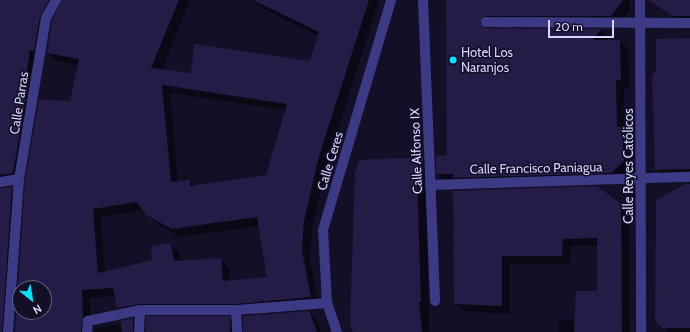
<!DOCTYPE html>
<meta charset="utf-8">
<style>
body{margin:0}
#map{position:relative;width:690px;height:332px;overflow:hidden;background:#130f26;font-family:Cabin,sans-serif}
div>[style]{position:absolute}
.shadow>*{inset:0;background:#0007}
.building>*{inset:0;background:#241b47}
.pedestrian>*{height:10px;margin:-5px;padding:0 5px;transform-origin:5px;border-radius:5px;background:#3d3a85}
.minor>*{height:10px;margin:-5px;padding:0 5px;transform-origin:5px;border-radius:5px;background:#3d3a85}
.dots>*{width:11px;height:11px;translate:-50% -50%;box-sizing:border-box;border:2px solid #130f26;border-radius:50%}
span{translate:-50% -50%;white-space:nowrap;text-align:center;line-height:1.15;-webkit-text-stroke:3px #130f26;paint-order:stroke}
.poi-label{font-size:13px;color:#d9d4ff}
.left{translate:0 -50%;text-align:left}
.street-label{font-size:13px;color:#d9d4ff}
.north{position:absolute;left:12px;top:280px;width:40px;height:40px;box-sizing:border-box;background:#130f26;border:1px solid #625e7d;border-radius:50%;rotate:150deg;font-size:11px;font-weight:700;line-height:16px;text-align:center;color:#d9d4ff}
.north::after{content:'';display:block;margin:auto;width:14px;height:18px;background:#00e5ff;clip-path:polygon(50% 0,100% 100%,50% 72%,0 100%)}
.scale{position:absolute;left:548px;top:20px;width:66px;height:18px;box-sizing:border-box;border:2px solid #d9d4ff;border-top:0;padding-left:5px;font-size:12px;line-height:14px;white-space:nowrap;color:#d9d4ff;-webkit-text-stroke:3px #130f26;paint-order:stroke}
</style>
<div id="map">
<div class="shadow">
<i style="clip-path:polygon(evenodd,0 0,190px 0,162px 70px,192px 74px,310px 62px,319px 36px,258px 6px,252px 0,379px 0,327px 164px,312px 229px,310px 259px,318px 305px,149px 311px,127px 316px,118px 308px,116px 296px,90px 298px,90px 332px,16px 332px,26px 180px,71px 102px,79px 65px,56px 61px,48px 53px,62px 3px,48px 23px,21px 181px,7px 184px,1px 189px,12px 188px,20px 196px,10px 332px,0 332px,0 0,170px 93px,286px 110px,266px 176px,195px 186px,189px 181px,178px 182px,170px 93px,0 0,144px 210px,157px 223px,180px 237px,260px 226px,269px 278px,230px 282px,229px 268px,220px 259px,181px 262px,179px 252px,171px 244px,154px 260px,105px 272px,101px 217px,144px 210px,0 0,20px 288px,44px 288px,44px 312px,20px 312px,20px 288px)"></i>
<i style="clip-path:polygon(448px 0,630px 0,630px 10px,620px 24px,495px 24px,489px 30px,601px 30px,609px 38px,607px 41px,620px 41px,628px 49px,630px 88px,624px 88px,625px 132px,630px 137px,632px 169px,620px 181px,446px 182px,437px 174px,448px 156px)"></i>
<i style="clip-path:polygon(655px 0,690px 0,690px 23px,680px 22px,662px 10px,655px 4px)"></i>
<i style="clip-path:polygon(690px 39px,690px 175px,662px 175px,656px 169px,657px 72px)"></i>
<i style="clip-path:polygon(422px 158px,431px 166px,426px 183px,429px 332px,354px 332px)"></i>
<i style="clip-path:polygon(690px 184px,690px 332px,668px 332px,656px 319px)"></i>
<i style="clip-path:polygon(454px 192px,621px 205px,629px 213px,630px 332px,559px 332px,559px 320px,576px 320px,598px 292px,598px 246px,571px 246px,570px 264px,510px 264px,510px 314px,463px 311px,455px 303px)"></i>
<i style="clip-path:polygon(309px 312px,317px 320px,321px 332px,244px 332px)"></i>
<i style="clip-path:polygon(147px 318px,229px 318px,238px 326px,238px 332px,146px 332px)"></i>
<i style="clip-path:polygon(133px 319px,141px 327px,141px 332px,94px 332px,95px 328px,122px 324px)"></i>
</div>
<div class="building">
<i style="clip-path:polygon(0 0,49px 0,40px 17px,34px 51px,30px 50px,23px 99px,26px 99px,13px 173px,0 175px)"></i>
<i style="clip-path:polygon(evenodd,62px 0,179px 0,151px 68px,191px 73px,194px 44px,310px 61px,319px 32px,253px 0,369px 0,319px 156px,304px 221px,302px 250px,311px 297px,236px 304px,140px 304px,117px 308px,113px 288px,82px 290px,83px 317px,81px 332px,15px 332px,25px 180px,39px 100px,70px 101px,79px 59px,47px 53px,52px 20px,62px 0,162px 85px,287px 104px,266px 175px,190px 186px,190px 180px,171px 182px,162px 85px,62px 0,136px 202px,147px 215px,171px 229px,257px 217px,267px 277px,223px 281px,221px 258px,174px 261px,171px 243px,151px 246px,152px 260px,98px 273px,93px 209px,136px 202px,62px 0,20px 288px,44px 288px,44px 312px,20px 312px,20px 288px)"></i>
<i style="clip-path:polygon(446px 0,623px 0,611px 16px,486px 16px,480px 22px,486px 28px,601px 29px,593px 40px,620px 40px,621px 80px,616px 80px,617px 127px,622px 127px,624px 161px,611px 173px,453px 178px,453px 174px,436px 174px,436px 156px,447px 155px)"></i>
<i style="clip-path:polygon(648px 0,690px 0,690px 16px,672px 16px)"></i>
<i style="clip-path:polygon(690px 38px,690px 169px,655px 170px,652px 76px,656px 71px,656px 39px)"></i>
<i style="clip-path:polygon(423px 157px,423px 174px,417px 174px,421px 302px,419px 302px,422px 332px,353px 332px,350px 323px,355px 173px,359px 160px)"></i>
<i style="clip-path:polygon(685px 184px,690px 184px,690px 328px,662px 328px,655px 320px,656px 200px)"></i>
<i style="clip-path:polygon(597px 186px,621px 204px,622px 332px,574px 332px,576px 291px,597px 291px,597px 238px,563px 239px,562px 256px,502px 256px,502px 306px,454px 304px,453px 191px)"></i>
<i style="clip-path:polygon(12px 187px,2px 332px,0 332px,0 188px)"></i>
<i style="clip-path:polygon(309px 311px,317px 332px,243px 332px,243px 316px)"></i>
<i style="clip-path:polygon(146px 316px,230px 316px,230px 332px,146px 332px)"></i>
<i style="clip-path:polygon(133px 318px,133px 332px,122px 332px,120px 321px)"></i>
</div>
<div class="pedestrian">
<i style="left:0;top:182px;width:19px;rotate:-9deg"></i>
<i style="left:87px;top:332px;width:11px;rotate:-85deg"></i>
<i style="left:88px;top:321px;width:53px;rotate:-11.9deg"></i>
</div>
<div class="minor">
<i style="left:423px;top:0;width:301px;rotate:87.7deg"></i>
<i style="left:640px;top:0;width:332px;rotate:89.8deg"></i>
<i style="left:486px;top:22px;width:204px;rotate:0.3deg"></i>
<i style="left:430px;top:185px;width:260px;rotate:-1.8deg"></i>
<i style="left:236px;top:310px;width:22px;rotate:87deg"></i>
<i style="left:8px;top:332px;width:153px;rotate:-85.9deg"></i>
<i style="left:19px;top:179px;width:163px;rotate:-80.5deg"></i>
<i style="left:46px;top:18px;width:21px;rotate:-61deg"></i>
<i style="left:139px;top:332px;width:22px;rotate:-87deg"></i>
<i style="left:140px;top:310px;width:96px"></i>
<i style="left:236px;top:310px;width:91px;rotate:-4.4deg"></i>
<i style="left:337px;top:332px;width:31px;rotate:-109deg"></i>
<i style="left:327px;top:303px;width:73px;rotate:-93.1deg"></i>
<i style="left:323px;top:230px;width:240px;rotate:-73.5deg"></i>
</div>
<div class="dots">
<i style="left:453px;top:60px;background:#00e5ff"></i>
</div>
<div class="poi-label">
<span class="left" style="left:461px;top:60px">Hotel Los<br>Naranjos</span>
</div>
<div class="street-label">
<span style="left:19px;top:103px;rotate:-81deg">Calle Parras</span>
<span style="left:416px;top:151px;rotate:-92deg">Calle Alfonso IX</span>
<span style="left:330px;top:161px;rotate:-73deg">Calle Ceres</span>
<span style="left:628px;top:166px;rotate:-90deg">Calle Reyes Católicos</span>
<span style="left:536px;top:168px;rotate:-1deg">Calle Francisco Paniagua</span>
</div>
<div class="north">N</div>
<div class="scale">20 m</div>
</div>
